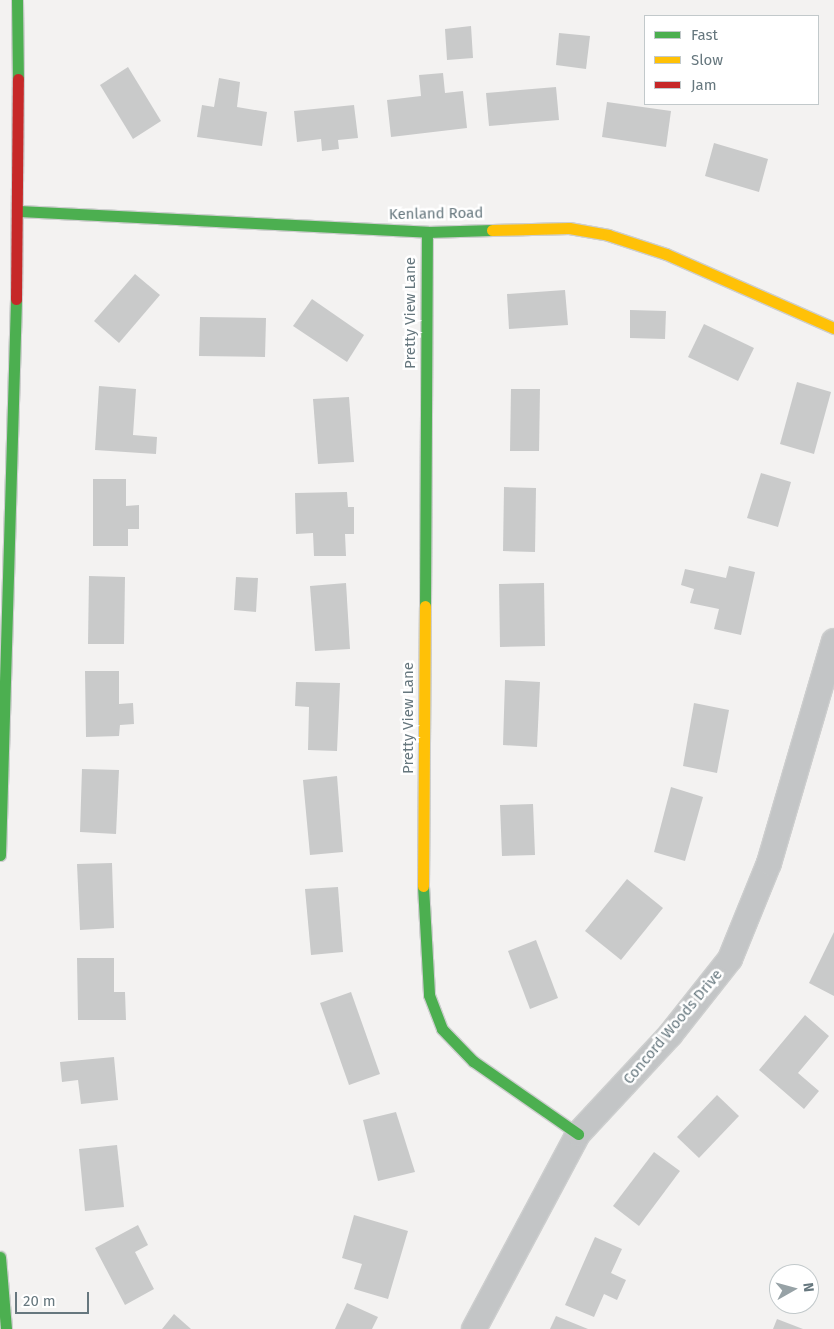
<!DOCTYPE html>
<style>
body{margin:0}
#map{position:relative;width:834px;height:1329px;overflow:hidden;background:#f3f2f1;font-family:"Fira Sans",sans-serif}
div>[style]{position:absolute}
.building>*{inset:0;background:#c9caca}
.roads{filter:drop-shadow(1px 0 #cdcece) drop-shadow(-1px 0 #cdcece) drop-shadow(0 1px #cdcece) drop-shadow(0 -1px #cdcece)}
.street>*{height:24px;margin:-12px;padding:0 12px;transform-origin:12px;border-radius:12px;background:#c3c5c6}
.fast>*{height:11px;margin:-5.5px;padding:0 5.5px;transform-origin:5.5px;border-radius:5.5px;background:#4caf50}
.slow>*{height:11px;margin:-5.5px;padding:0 5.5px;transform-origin:5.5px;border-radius:5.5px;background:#ffc107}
.jam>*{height:11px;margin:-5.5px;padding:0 5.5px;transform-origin:5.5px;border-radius:5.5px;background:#c62828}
span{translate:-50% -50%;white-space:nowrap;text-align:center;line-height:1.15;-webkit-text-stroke:5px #fff;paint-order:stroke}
.street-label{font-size:15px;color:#66777e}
.legend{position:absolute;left:644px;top:15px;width:175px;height:90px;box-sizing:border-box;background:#fff;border:1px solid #c2c9cb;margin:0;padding:6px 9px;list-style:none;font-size:15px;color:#66777e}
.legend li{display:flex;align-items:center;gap:10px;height:25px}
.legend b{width:25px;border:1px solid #c2c9cb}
.north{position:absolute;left:769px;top:1264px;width:50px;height:50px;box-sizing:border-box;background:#fff;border:1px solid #c2c9cb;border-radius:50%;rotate:83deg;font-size:14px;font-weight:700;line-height:20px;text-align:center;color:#66777e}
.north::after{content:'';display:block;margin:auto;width:18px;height:22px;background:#97a2a6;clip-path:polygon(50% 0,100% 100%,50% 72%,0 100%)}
.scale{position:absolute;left:15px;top:1292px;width:74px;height:22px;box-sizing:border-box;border:2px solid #66777e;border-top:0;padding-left:6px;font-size:15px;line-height:18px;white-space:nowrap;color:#66777e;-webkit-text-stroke:4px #fff;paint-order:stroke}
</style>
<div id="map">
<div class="building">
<i style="clip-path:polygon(471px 26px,473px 58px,447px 60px,445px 29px)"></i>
<i style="clip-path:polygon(559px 33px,590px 36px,586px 69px,556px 65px)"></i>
<i style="clip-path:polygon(128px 67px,161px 121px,133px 139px,100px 85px)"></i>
<i style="clip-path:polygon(443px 73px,445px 93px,463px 91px,467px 128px,391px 137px,387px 100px,421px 96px,419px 75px)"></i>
<i style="clip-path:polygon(219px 78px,240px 82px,237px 107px,267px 112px,262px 146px,197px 137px,202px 105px,214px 107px)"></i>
<i style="clip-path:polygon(556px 87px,559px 120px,489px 126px,486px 93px)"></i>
<i style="clip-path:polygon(607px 102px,671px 111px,666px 147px,602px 137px)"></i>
<i style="clip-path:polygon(354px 105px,358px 138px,338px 140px,339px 149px,322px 151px,321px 139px,297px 142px,294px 111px)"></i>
<i style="clip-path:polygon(714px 143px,768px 159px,759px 192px,705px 176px)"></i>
<i style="clip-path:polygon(135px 274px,160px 295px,119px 343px,94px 321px)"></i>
<i style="clip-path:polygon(565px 290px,568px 325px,509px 329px,507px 294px)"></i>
<i style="clip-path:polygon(312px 299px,364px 335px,347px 362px,293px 326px)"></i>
<i style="clip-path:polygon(630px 310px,666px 311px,665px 339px,630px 338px)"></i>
<i style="clip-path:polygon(200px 317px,266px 318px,265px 357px,199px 356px)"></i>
<i style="clip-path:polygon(704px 324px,754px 348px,738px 381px,688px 357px)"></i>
<i style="clip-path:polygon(797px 382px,831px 392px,814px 454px,780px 444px)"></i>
<i style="clip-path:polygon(99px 386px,136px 389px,133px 435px,157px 437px,156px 454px,95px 450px)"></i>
<i style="clip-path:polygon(511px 389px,540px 389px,539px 451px,510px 451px)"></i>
<i style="clip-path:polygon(349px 397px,354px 462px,318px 464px,313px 399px)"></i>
<i style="clip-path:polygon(761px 473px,791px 482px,778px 527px,747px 518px)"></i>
<i style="clip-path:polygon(93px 479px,126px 479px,126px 506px,139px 505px,139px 529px,128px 529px,128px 546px,93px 546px)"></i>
<i style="clip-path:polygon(504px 487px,536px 488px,535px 552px,503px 551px)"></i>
<i style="clip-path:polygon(347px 492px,348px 507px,354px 507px,354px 534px,345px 534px,346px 556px,314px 556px,313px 533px,296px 534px,295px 493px)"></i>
<i style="clip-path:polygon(729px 566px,755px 572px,741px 635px,714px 629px,719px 609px,690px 603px,694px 589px,681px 585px,685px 569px,726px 578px)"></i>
<i style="clip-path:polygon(89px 576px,125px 577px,124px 644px,88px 644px)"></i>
<i style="clip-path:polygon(236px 577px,258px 578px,256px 612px,234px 610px)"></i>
<i style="clip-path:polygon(346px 583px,350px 649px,315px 651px,310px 586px)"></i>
<i style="clip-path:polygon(544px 583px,545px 646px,500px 647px,499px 584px)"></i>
<i style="clip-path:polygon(85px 671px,119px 671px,119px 704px,133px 703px,134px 724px,120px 725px,119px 736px,86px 737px)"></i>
<i style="clip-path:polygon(505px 680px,540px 682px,537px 747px,503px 745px)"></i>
<i style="clip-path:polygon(296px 682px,340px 683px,337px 751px,308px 750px,309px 707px,295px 706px)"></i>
<i style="clip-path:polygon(694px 703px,729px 710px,717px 773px,683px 766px)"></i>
<i style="clip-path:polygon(82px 769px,119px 770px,116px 834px,80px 832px)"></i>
<i style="clip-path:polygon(337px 776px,343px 852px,310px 855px,303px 780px)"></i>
<i style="clip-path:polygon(671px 787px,703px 797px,685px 861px,654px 852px)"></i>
<i style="clip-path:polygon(533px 804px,535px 855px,502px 856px,500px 805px)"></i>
<i style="clip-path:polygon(112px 863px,114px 928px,80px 930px,77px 864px)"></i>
<i style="clip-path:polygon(627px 879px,663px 908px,621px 960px,585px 931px)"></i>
<i style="clip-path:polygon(338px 887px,343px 952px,311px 955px,305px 889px)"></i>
<i style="clip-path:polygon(834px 932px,834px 996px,809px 983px)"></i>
<i style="clip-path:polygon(536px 940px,558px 998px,530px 1009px,508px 951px)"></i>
<i style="clip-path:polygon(77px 958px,114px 958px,114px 992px,125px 992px,126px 1020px,78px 1020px)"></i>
<i style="clip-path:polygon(351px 992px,380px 1074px,349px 1085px,320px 1003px)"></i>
<i style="clip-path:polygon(805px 1015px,829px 1036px,798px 1073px,819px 1091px,804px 1109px,759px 1070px)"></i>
<i style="clip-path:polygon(114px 1057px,118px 1100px,81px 1104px,78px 1080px,62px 1082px,60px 1062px)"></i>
<i style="clip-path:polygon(717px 1095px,739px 1116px,699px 1158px,677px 1137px)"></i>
<i style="clip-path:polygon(396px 1112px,415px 1172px,378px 1181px,363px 1120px)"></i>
<i style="clip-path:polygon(117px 1145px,124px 1207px,85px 1211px,79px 1149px)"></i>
<i style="clip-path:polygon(654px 1152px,680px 1171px,639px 1226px,613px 1206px)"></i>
<i style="clip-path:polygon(354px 1215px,408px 1231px,388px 1299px,354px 1289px,362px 1264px,342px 1258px)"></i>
<i style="clip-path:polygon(138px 1225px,148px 1245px,135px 1252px,154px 1289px,125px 1305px,95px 1248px)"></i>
<i style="clip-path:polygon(595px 1237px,622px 1249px,611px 1273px,626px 1280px,617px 1300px,604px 1294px,594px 1317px,565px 1305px)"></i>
<i style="clip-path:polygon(347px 1303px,378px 1317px,372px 1329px,335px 1329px)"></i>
<i style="clip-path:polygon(174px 1314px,191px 1329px,162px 1329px)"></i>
<i style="clip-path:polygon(556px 1316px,588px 1329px,550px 1329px)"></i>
<i style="clip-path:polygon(777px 1319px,803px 1329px,773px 1329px)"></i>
</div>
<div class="roads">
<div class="street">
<i style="left:474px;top:1329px;width:221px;rotate:-61.9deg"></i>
<i style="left:578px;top:1134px;width:135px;rotate:-47.1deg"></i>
<i style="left:670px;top:1035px;width:97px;rotate:-51.7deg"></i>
<i style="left:730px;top:959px;width:104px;rotate:-67.9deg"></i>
<i style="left:769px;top:863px;width:231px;rotate:-73.7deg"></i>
</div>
<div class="fast">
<i style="left:17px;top:0;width:79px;rotate:89.3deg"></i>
<i style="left:19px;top:211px;width:409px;rotate:2.9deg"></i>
<i style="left:427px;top:232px;width:65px;rotate:-1.8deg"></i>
<i style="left:425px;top:606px;width:374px;rotate:-89.7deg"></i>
<i style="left:0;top:855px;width:556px;rotate:-88.35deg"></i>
<i style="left:423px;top:886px;width:109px;rotate:86.8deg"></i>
<i style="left:429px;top:995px;width:36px;rotate:69deg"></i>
<i style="left:442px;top:1029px;width:45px;rotate:45.9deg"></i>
<i style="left:473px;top:1061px;width:128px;rotate:34.8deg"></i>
<i style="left:0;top:1257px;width:72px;rotate:85.2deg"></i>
</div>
<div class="slow">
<i style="left:492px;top:230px;width:77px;rotate:-1.5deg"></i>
<i style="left:569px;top:228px;width:40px;rotate:10deg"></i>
<i style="left:608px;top:235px;width:61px;rotate:18.1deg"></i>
<i style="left:666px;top:254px;width:184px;rotate:23.8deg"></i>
<i style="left:423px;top:886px;width:280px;rotate:-89.6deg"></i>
</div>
<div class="jam">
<i style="left:16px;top:299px;width:220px;rotate:-89.5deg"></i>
</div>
</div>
<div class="street-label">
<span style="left:436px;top:214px;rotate:-1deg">Kenland Road</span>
<span style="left:411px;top:313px;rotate:-90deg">Pretty View Lane</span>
<span style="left:409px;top:718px;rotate:-90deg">Pretty View Lane</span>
<span style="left:673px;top:1027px;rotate:-50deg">Concord Woods Drive</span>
</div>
<ul class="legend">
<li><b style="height:6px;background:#4caf50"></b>Fast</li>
<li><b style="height:6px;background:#ffc107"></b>Slow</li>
<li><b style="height:6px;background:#c62828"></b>Jam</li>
</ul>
<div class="north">N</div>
<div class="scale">20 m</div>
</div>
